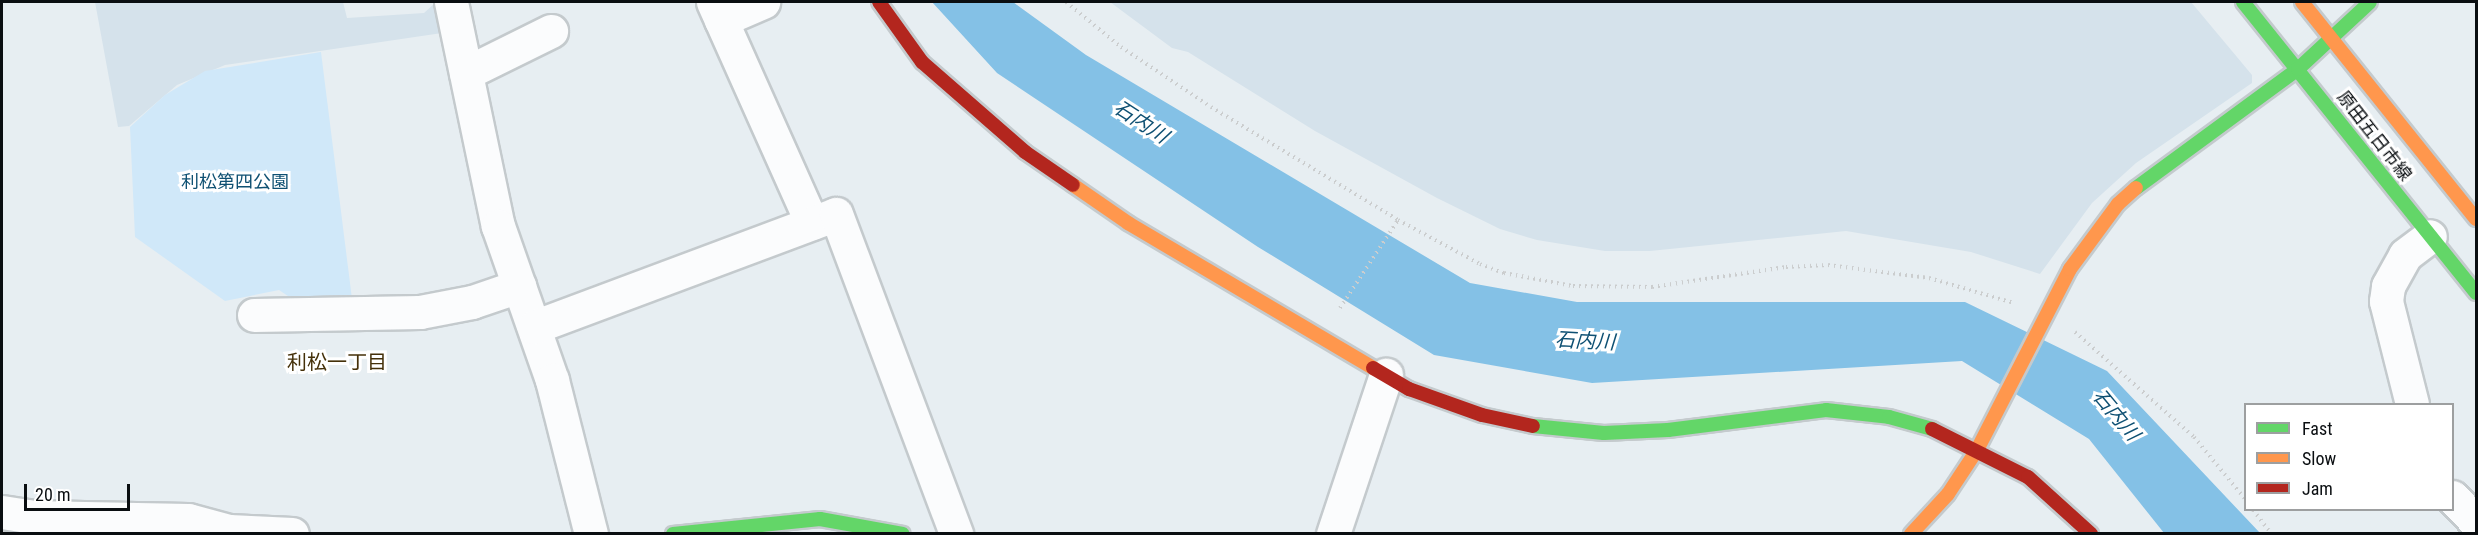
<!DOCTYPE html>
<meta charset="utf-8">
<style>
body{margin:0}
#map{position:relative;width:2478px;height:535px;overflow:hidden;background:#e7eef2;font-family:"Roboto Condensed","Noto Sans JP",sans-serif}
div>[style]{position:absolute}
.built>*{inset:0;background:#d5e2eb}
.green>*{inset:0;background:#d0e8f9}
.water>*{inset:0;background:#84c1e6}
.path>*{height:4px;margin-top:-2px;transform-origin:0;background:repeating-linear-gradient(90deg,#cbcdce 0 1.5px,transparent 0 6px)}
.roads{filter:drop-shadow(2px 0 #c4cacd) drop-shadow(-2px 0 #c4cacd) drop-shadow(0 2px #c4cacd) drop-shadow(0 -2px #c4cacd)}
.street>*{height:33px;margin:-16.5px;padding:0 16.5px;transform-origin:16.5px;border-radius:16.5px;background:#fbfcfd}
.fast>*{height:14px;margin:-7px;padding:0 7px;transform-origin:7px;border-radius:7px;background:#63d668}
.slow>*{height:14px;margin:-7px;padding:0 7px;transform-origin:7px;border-radius:7px;background:#ff974d}
.jam>*{height:14px;margin:-7px;padding:0 7px;transform-origin:7px;border-radius:7px;background:#b3261e}
span{translate:-50% -50%;white-space:nowrap;text-align:center;line-height:1.15;-webkit-text-stroke:6px #fff;paint-order:stroke}
.street-label{font-size:18px;color:#0a0e11}
.park-label{font-size:18px;color:#0e5072}
.water-label{font-size:20px;color:#0e5073;font-style:italic}
.neighbourhood-label{font-size:20px;color:#443009}
.frame{position:absolute;inset:0;border:3px solid #0a0e11;pointer-events:none}
.legend{position:absolute;left:2244px;top:403px;width:210px;height:108px;box-sizing:border-box;background:#fff;border:2px solid #9d9fa0;margin:0;padding:8px 10px;list-style:none;font-size:18px;color:#0a0e11}
.legend li{display:flex;align-items:center;gap:12px;height:30px}
.legend b{width:30px;border:2px solid #9d9fa0}
.scale{position:absolute;left:24px;top:484px;width:106px;height:27px;box-sizing:border-box;border:3px solid #0a0e11;border-top:0;padding-left:8px;font-size:18px;line-height:21px;white-space:nowrap;color:#0a0e11;-webkit-text-stroke:4px #fff;paint-order:stroke}
</style>
<div id="map">
<div class="built">
<i style="clip-path:polygon(95px 2px,343px 2px,347px 18px,424px 13px,436px 2px,442px 33px,225px 65px,177px 85px,129px 126px,118px 127px)"></i>
<i style="clip-path:polygon(1110px 2px,2191px 2px,2252px 75px,2252px 83px,2136px 163px,2092px 203px,2040px 274px,1971px 252px,1846px 231px,1650px 251px,1605px 251px,1537px 240px,1500px 229px,1437px 198px,1315px 131px,1188px 52px,1172px 48px)"></i>
</div>
<div class="green">
<i style="clip-path:polygon(321px 52px,352px 299px,294px 300px,279px 290px,225px 301px,135px 237px,130px 127px,165px 95px,205px 71px)"></i>
</div>
<div class="water">
<i style="clip-path:polygon(932px 2px,1013px 2px,1086px 55px,1470px 283px,1577px 302px,1965px 302px,2107px 371px,2260px 533px,2164px 533px,2089px 439px,1962px 361px,1592px 383px,1434px 355px,1258px 247px,997px 73px)"></i>
</div>
<div class="path">
<i style="left:1066px;top:2px;width:71px;rotate:39.3deg"></i>
<i style="left:1121px;top:47px;width:108px;rotate:33.7deg"></i>
<i style="left:1211px;top:107px;width:218px;rotate:31.1deg"></i>
<i style="left:1398px;top:220px;width:93px;rotate:28.2deg"></i>
<i style="left:1480px;top:264px;width:26px;rotate:21deg"></i>
<i style="left:1504px;top:273px;width:70px;rotate:10.7deg"></i>
<i style="left:1573px;top:286px;width:79px;rotate:0.7deg"></i>
<i style="left:1652px;top:287px;width:135px;rotate:-8.5deg"></i>
<i style="left:1786px;top:267px;width:42px;rotate:-2.7deg"></i>
<i style="left:1828px;top:265px;width:102px;rotate:7.3deg"></i>
<i style="left:1929px;top:278px;width:89px;rotate:16.4deg"></i>
<i style="left:1340px;top:308px;width:105px;rotate:-56.6deg"></i>
<i style="left:2075px;top:332px;width:159px;rotate:41.4deg"></i>
<i style="left:2194px;top:437px;width:82px;rotate:50.5deg"></i>
<i style="left:2253px;top:510px;width:31px;rotate:52deg"></i>
</div>
<div class="roads">
<div class="street">
<i style="left:451px;top:2px;width:229px;rotate:78.2deg"></i>
<i style="left:498px;top:226px;width:163px;rotate:70.7deg"></i>
<i style="left:552px;top:380px;width:159px;rotate:75.8deg"></i>
<i style="left:713px;top:2px;width:242px;rotate:65.9deg"></i>
<i style="left:721px;top:20px;width:46px;rotate:-23.2deg"></i>
<i style="left:466px;top:73px;width:95px;rotate:-26.3deg"></i>
<i style="left:254px;top:315px;width:166px;rotate:-1deg"></i>
<i style="left:420px;top:312px;width:53px;rotate:-10.9deg"></i>
<i style="left:472px;top:302px;width:50px;rotate:-18.8deg"></i>
<i style="left:534px;top:327px;width:322px;rotate:-20.5deg"></i>
<i style="left:836px;top:214px;width:342px;rotate:69.4deg"></i>
<i style="left:2412px;top:404px;width:106px;rotate:-104.2deg"></i>
<i style="left:2386px;top:301px;width:15px;rotate:-82deg"></i>
<i style="left:2388px;top:286px;width:35px;rotate:-61deg"></i>
<i style="left:2405px;top:255px;width:31px;rotate:-37deg"></i>
<i style="left:2452px;top:497px;width:35px;rotate:46deg"></i>
<i style="left:2px;top:512px;width:31px;rotate:9deg"></i>
<i style="left:33px;top:517px;width:155px;rotate:1.1deg"></i>
<i style="left:188px;top:520px;width:42px;rotate:15deg"></i>
<i style="left:229px;top:531px;width:63px;rotate:2.7deg"></i>
<i style="left:1333px;top:534px;width:168px;rotate:-71.6deg"></i>
</div>
<div class="fast">
<i style="left:2243px;top:2px;width:373px;rotate:51.3deg"></i>
<i style="left:2136px;top:188px;width:201px;rotate:-36.3deg"></i>
<i style="left:2298px;top:69px;width:98px;rotate:-42.9deg"></i>
<i style="left:1533px;top:426px;width:71px;rotate:5.6deg"></i>
<i style="left:1604px;top:433px;width:64px;rotate:-2.7deg"></i>
<i style="left:1668px;top:430px;width:159px;rotate:-7.2deg"></i>
<i style="left:1826px;top:410px;width:63px;rotate:6.3deg"></i>
<i style="left:1889px;top:417px;width:45px;rotate:15.6deg"></i>
<i style="left:673px;top:534px;width:148px;rotate:-5.8deg"></i>
<i style="left:820px;top:519px;width:84px;rotate:10.2deg"></i>
</div>
<div class="slow">
<i style="left:2302px;top:2px;width:278px;rotate:51.3deg"></i>
<i style="left:1073px;top:185px;width:67px;rotate:34.6deg"></i>
<i style="left:1128px;top:223px;width:285px;rotate:30.6deg"></i>
<i style="left:1911px;top:534px;width:54px;rotate:-47.2deg"></i>
<i style="left:1948px;top:494px;width:53px;rotate:-56.6deg"></i>
<i style="left:1977px;top:450px;width:203px;rotate:-62.8deg"></i>
<i style="left:2070px;top:269px;width:81px;rotate:-53.6deg"></i>
<i style="left:2118px;top:204px;width:24px;rotate:-42deg"></i>
</div>
<div class="jam">
<i style="left:879px;top:2px;width:74px;rotate:54.4deg"></i>
<i style="left:922px;top:62px;width:137px;rotate:41.1deg"></i>
<i style="left:1025px;top:152px;width:58px;rotate:34.5deg"></i>
<i style="left:1373px;top:368px;width:42px;rotate:30.3deg"></i>
<i style="left:1409px;top:389px;width:77px;rotate:19.6deg"></i>
<i style="left:1482px;top:415px;width:52px;rotate:12.2deg"></i>
<i style="left:1932px;top:429px;width:107px;rotate:26.6deg"></i>
<i style="left:2028px;top:477px;width:85px;rotate:42.1deg"></i>
</div>
</div>
<div class="street-label">
<span style="left:2374px;top:136px;rotate:52deg">原田五日市線</span>
</div>
<div class="park-label">
<span style="left:235px;top:182px">利松第四公園</span>
</div>
<div class="water-label">
<span style="left:1141px;top:122px;rotate:33deg">石内川</span>
<span style="left:1585px;top:341px;rotate:3deg">石内川</span>
<span style="left:2116px;top:415px;rotate:50deg">石内川</span>
</div>
<div class="neighbourhood-label">
<span style="left:337px;top:362px">利松一丁目</span>
</div>
<div class="frame"></div>
<ul class="legend">
<li><b style="height:8px;background:#63d668"></b>Fast</li>
<li><b style="height:8px;background:#ff974d"></b>Slow</li>
<li><b style="height:8px;background:#b3261e"></b>Jam</li>
</ul>
<div class="scale">20 m</div>
</div>
